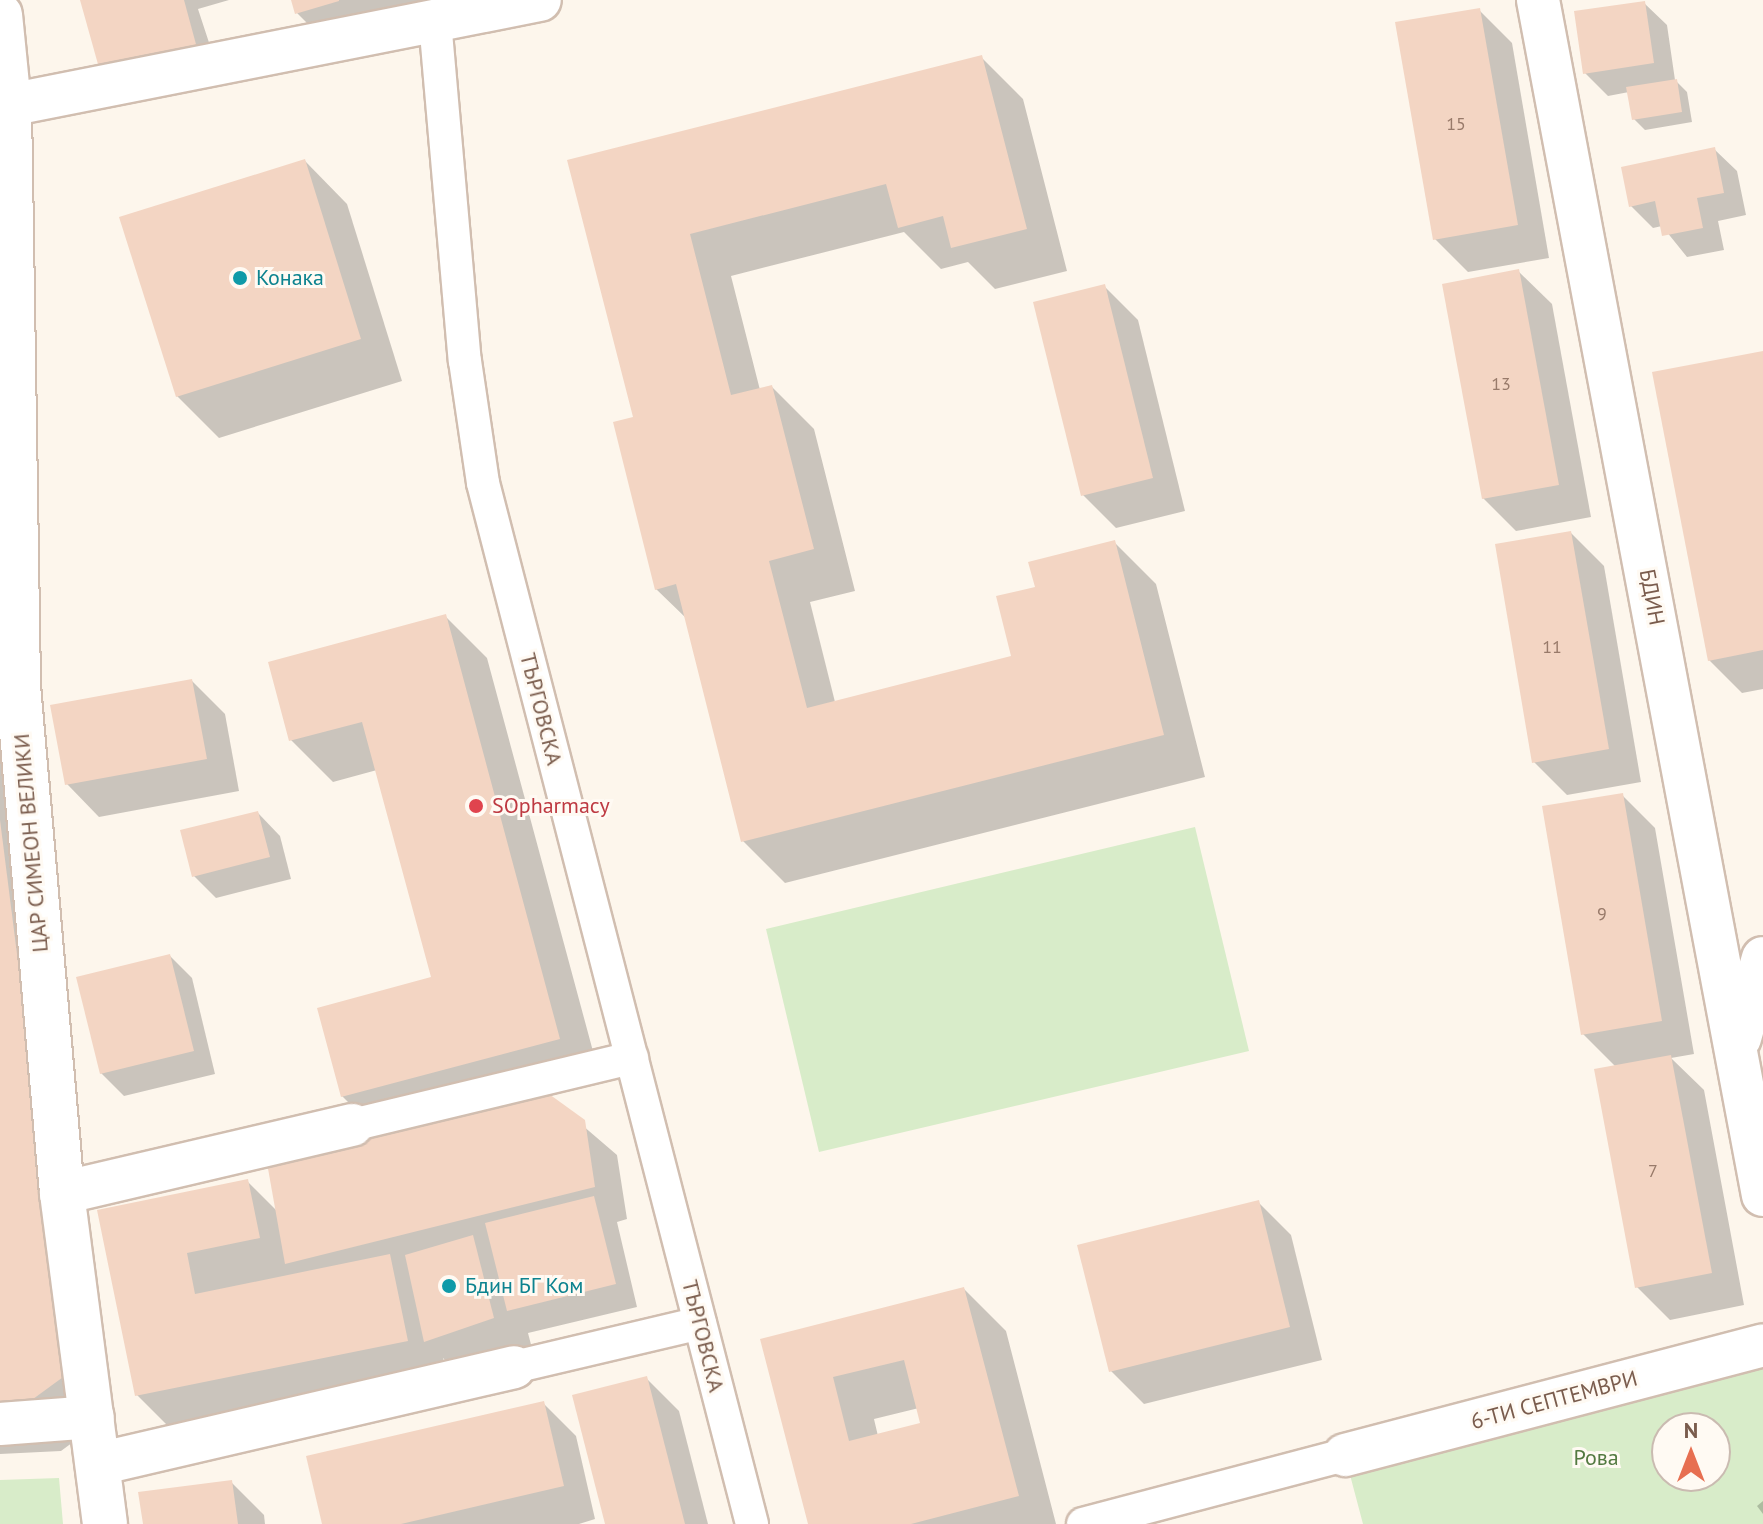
<!DOCTYPE html>
<meta charset="utf-8">
<style>
body{margin:0}
#map{position:relative;width:1763px;height:1524px;overflow:hidden;background:#fdf6ec;font-family:"PT Sans",sans-serif}
div>[style]{position:absolute}
.green>*{inset:0;background:#d8ecc9}
.shadow>*{inset:0;background:#0003}
.building>*{inset:0;background:#f3d5c3}
.roads{filter:drop-shadow(2px 0 #d1beb0) drop-shadow(-2px 0 #d1beb0) drop-shadow(0 2px #d1beb0) drop-shadow(0 -2px #d1beb0)}
.pedestrian>*{height:32px;margin:-16px;padding:0 16px;transform-origin:16px;border-radius:16px;background:#fff}
.minor>*{height:42px;margin:-21px;padding:0 21px;transform-origin:21px;border-radius:21px;background:#fff}
.tertiary>*{height:44px;margin:-22px;padding:0 22px;transform-origin:22px;border-radius:22px;background:#fff}
.dots>*{width:22px;height:22px;translate:-50% -50%;box-sizing:border-box;border:4px solid #fffaf3;border-radius:50%}
span{translate:-50% -50%;white-space:nowrap;text-align:center;line-height:1.15;-webkit-text-stroke:6px #fffaf3;paint-order:stroke}
.number-label{font-size:18px;color:#987a6a}
.number-label span{-webkit-text-stroke-width:0}
.culture-label{font-size:22px;color:#0d838f}
.left{translate:0 -50%;text-align:left}
.street-label{font-size:22px;color:#7a5c4d}
.health-label{font-size:22px;color:#be3a42}
.park-label{font-size:22px;color:#537a41}
.north{position:absolute;left:1651px;top:1412px;width:80px;height:80px;box-sizing:border-box;background:#fffaf3;border:2px solid #cabbb1;border-radius:50%;rotate:0deg;font-size:22px;font-weight:700;line-height:32px;text-align:center;color:#7a5c4d}
.north::after{content:'';display:block;margin:auto;width:28px;height:36px;background:#e76f51;clip-path:polygon(50% 0,100% 100%,50% 72%,0 100%)}
</style>
<div id="map">
<div class="green">
<i style="clip-path:polygon(1195px 827px,1249px 1051px,819px 1152px,766px 929px)"></i>
<i style="clip-path:polygon(evenodd,1763px 1345px,1763px 1524px,1363px 1524px,1345px 1456px,1763px 1345px,1667px 1428px,1715px 1428px,1715px 1476px,1667px 1476px,1667px 1428px)"></i>
<i style="clip-path:polygon(59px 1478px,63px 1524px,0 1524px,0 1480px)"></i>
</div>
<div class="shadow">
<i style="clip-path:polygon(82px 0,229px 0,198px 9px,218px 70px)"></i>
<i style="clip-path:polygon(293px 0,483px 0,330px 46px,297px 13px)"></i>
<i style="clip-path:polygon(1644px 3px,1667px 25px,1675px 80px,1687px 92px,1692px 122px,1645px 130px,1634px 119px,1629px 92px,1608px 96px,1585px 73px)"></i>
<i style="clip-path:polygon(1479px 10px,1512px 43px,1549px 258px,1468px 272px,1435px 239px)"></i>
<i style="clip-path:polygon(981px 57px,1023px 99px,1067px 271px,995px 289px,968px 262px,941px 269px,904px 232px,731px 276px,760px 390px,772px 387px,814px 429px,855px 591px,810px 602px,835px 702px,1014px 657px,1037px 588px,1114px 542px,1156px 584px,1205px 777px,785px 883px,743px 841px,687px 619px,656px 589px,635px 419px,570px 161px)"></i>
<i style="clip-path:polygon(1714px 149px,1737px 171px,1746px 215px,1718px 221px,1724px 250px,1687px 257px,1662px 226px,1653px 228px,1631px 206px)"></i>
<i style="clip-path:polygon(305px 161px,347px 204px,402px 381px,219px 438px,177px 396px)"></i>
<i style="clip-path:polygon(1519px 272px,1552px 304px,1591px 517px,1516px 531px,1483px 498px)"></i>
<i style="clip-path:polygon(1105px 287px,1138px 320px,1185px 511px,1116px 528px,1083px 495px)"></i>
<i style="clip-path:polygon(1763px 353px,1763px 689px,1742px 693px,1709px 660px)"></i>
<i style="clip-path:polygon(1571px 533px,1604px 566px,1641px 782px,1567px 795px,1534px 762px)"></i>
<i style="clip-path:polygon(445px 616px,487px 658px,601px 1081px,547px 1095px,617px 1155px,627px 1219px,617px 1222px,637px 1307px,528px 1333px,535px 1360px,468px 1383px,443px 1358px,448px 1383px,179px 1437px,137px 1395px,100px 1212px,247px 1181px,277px 1211px,383px 1137px,342px 1096px,433px 979px,377px 770px,333px 782px,291px 740px)"></i>
<i style="clip-path:polygon(192px 681px,225px 714px,239px 791px,99px 817px,67px 784px)"></i>
<i style="clip-path:polygon(0 710px,111px 1414px,61px 1451px,0 1454px)"></i>
<i style="clip-path:polygon(1622px 795px,1655px 828px,1694px 1054px,1671px 1058px,1704px 1090px,1744px 1305px,1670px 1320px,1637px 1287px,1616px 1067px,1583px 1034px)"></i>
<i style="clip-path:polygon(258px 813px,280px 836px,291px 879px,216px 898px,194px 876px)"></i>
<i style="clip-path:polygon(170px 956px,192px 978px,215px 1074px,124px 1096px,101px 1073px)"></i>
<i style="clip-path:polygon(1258px 1202px,1291px 1235px,1322px 1360px,1144px 1404px,1111px 1371px)"></i>
<i style="clip-path:polygon(evenodd,964px 1289px,1006px 1331px,1056px 1524px,810px 1524px,763px 1341px,964px 1289px,919px 1408px,923px 1424px,878px 1436px,874px 1419px,919px 1408px)"></i>
<i style="clip-path:polygon(646px 1378px,679px 1411px,708px 1524px,607px 1524px)"></i>
<i style="clip-path:polygon(543px 1403px,576px 1436px,595px 1519px,579px 1524px,324px 1524px)"></i>
<i style="clip-path:polygon(231px 1482px,264px 1515px,265px 1524px,145px 1524px)"></i>
<i style="clip-path:polygon(1763px 1501px,1763px 1514px,1757px 1506px)"></i>
</div>
<div class="building">
<i style="clip-path:polygon(80px 0,184px 0,197px 48px,101px 75px)"></i>
<i style="clip-path:polygon(291px 0,339px 0,339px 1px,295px 14px)"></i>
<i style="clip-path:polygon(1645px 1px,1654px 63px,1583px 74px,1574px 11px)"></i>
<i style="clip-path:polygon(1480px 8px,1518px 225px,1433px 240px,1395px 22px)"></i>
<i style="clip-path:polygon(982px 55px,1027px 229px,951px 248px,943px 216px,898px 228px,886px 184px,690px 234px,731px 395px,772px 385px,814px 549px,769px 561px,807px 708px,1011px 656px,996px 596px,1035px 587px,1028px 562px,1115px 540px,1164px 735px,741px 842px,676px 584px,655px 590px,613px 422px,633px 417px,567px 160px)"></i>
<i style="clip-path:polygon(1677px 79px,1682px 112px,1632px 120px,1626px 87px)"></i>
<i style="clip-path:polygon(1715px 147px,1724px 193px,1697px 198px,1703px 228px,1662px 236px,1655px 201px,1629px 207px,1621px 167px)"></i>
<i style="clip-path:polygon(305px 159px,361px 339px,176px 397px,119px 217px)"></i>
<i style="clip-path:polygon(1519px 269px,1559px 485px,1482px 499px,1442px 284px)"></i>
<i style="clip-path:polygon(1105px 284px,1153px 478px,1081px 496px,1033px 302px)"></i>
<i style="clip-path:polygon(1763px 351px,1763px 650px,1708px 661px,1652px 372px)"></i>
<i style="clip-path:polygon(1571px 531px,1609px 749px,1532px 763px,1495px 544px)"></i>
<i style="clip-path:polygon(446px 614px,560px 1039px,341px 1097px,317px 1008px,431px 977px,362px 722px,289px 741px,268px 662px)"></i>
<i style="clip-path:polygon(192px 679px,207px 759px,65px 785px,50px 705px)"></i>
<i style="clip-path:polygon(1623px 793px,1662px 1021px,1581px 1035px,1542px 806px)"></i>
<i style="clip-path:polygon(258px 811px,270px 857px,192px 877px,180px 830px)"></i>
<i style="clip-path:polygon(0 820px,70px 1372px,18px 1410px,0 1411px)"></i>
<i style="clip-path:polygon(170px 954px,194px 1051px,100px 1074px,76px 977px)"></i>
<i style="clip-path:polygon(1671px 1055px,1712px 1273px,1635px 1288px,1594px 1069px)"></i>
<i style="clip-path:polygon(549px 1094px,585px 1120px,595px 1187px,285px 1264px,267px 1163px)"></i>
<i style="clip-path:polygon(248px 1179px,260px 1238px,187px 1253px,195px 1294px,390px 1254px,408px 1341px,135px 1396px,97px 1210px)"></i>
<i style="clip-path:polygon(594px 1196px,616px 1284px,507px 1311px,485px 1223px)"></i>
<i style="clip-path:polygon(1259px 1200px,1290px 1327px,1109px 1372px,1077px 1245px)"></i>
<i style="clip-path:polygon(473px 1235px,494px 1318px,424px 1342px,405px 1255px)"></i>
<i style="clip-path:polygon(evenodd,964px 1287px,1019px 1496px,911px 1524px,808px 1524px,760px 1339px,964px 1287px,904px 1360px,920px 1423px,849px 1441px,833px 1377px,904px 1360px)"></i>
<i style="clip-path:polygon(647px 1376px,685px 1524px,605px 1524px,572px 1395px)"></i>
<i style="clip-path:polygon(544px 1401px,564px 1486px,401px 1524px,322px 1524px,306px 1456px)"></i>
<i style="clip-path:polygon(232px 1480px,238px 1524px,143px 1524px,138px 1492px)"></i>
</div>
<div class="roads">
<div class="pedestrian">
<i style="left:435px;top:21px;width:341px;rotate:85deg"></i>
<i style="left:465px;top:361px;width:123px;rotate:81.6deg"></i>
<i style="left:483px;top:483px;width:1075px;rotate:75.51deg"></i>
<i style="left:352px;top:1125px;width:288px;rotate:-13.5deg"></i>
<i style="left:514px;top:1367px;width:191px;rotate:-13.3deg"></i>
<i style="left:1083px;top:1524px;width:271px;rotate:-14.8deg"></i>
</div>
<div class="minor">
<i style="left:1538px;top:0;width:1216px;rotate:79.34deg"></i>
<i style="left:9px;top:105px;width:541px;rotate:-11.19deg"></i>
<i style="left:1740px;top:1038px;width:83px;rotate:-74deg"></i>
<i style="left:62px;top:1193px;width:298px;rotate:-13.2deg"></i>
<i style="left:0;top:1424px;width:93px;rotate:-4.3deg"></i>
<i style="left:1345px;top:1455px;width:432px;rotate:-14.7deg"></i>
<i style="left:98px;top:1464px;width:427px;rotate:-13.1deg"></i>
</div>
<div class="tertiary">
<i style="left:0;top:15px;width:90px;rotate:84.3deg"></i>
<i style="left:9px;top:105px;width:581px;rotate:89.11deg"></i>
<i style="left:18px;top:686px;width:509px;rotate:85.04deg"></i>
<i style="left:62px;top:1193px;width:334px;rotate:82.6deg"></i>
</div>
</div>
<div class="dots">
<i style="left:240px;top:278px;background:#0f9aa8"></i>
<i style="left:476px;top:806px;background:#e0444e"></i>
<i style="left:449px;top:1286px;background:#0f9aa8"></i>
</div>
<div class="number-label">
<span style="left:1456px;top:124px">15</span>
<span style="left:1501px;top:384px">13</span>
<span style="left:1552px;top:647px">11</span>
<span style="left:1602px;top:914px">9</span>
<span style="left:1653px;top:1171px">7</span>
</div>
<div class="culture-label">
<span class="left" style="left:256px;top:278px">Конака</span>
<span class="left" style="left:465px;top:1286px">Бдин БГ Ком</span>
</div>
<div class="street-label">
<span style="left:1652px;top:597px;rotate:79deg">БДИН</span>
<span style="left:541px;top:709px;rotate:76deg">ТЪРГОВСКА</span>
<span style="left:31px;top:843px;rotate:-95deg">ЦАР СИМЕОН ВЕЛИКИ</span>
<span style="left:703px;top:1336px;rotate:76deg">ТЪРГОВСКА</span>
<span style="left:1554px;top:1400px;rotate:-15deg">6-ТИ СЕПТЕМВРИ</span>
</div>
<div class="health-label">
<span class="left" style="left:492px;top:806px">SOpharmacy</span>
</div>
<div class="park-label">
<span style="left:1596px;top:1458px">Рова</span>
</div>
<div class="north">N</div>
</div>
